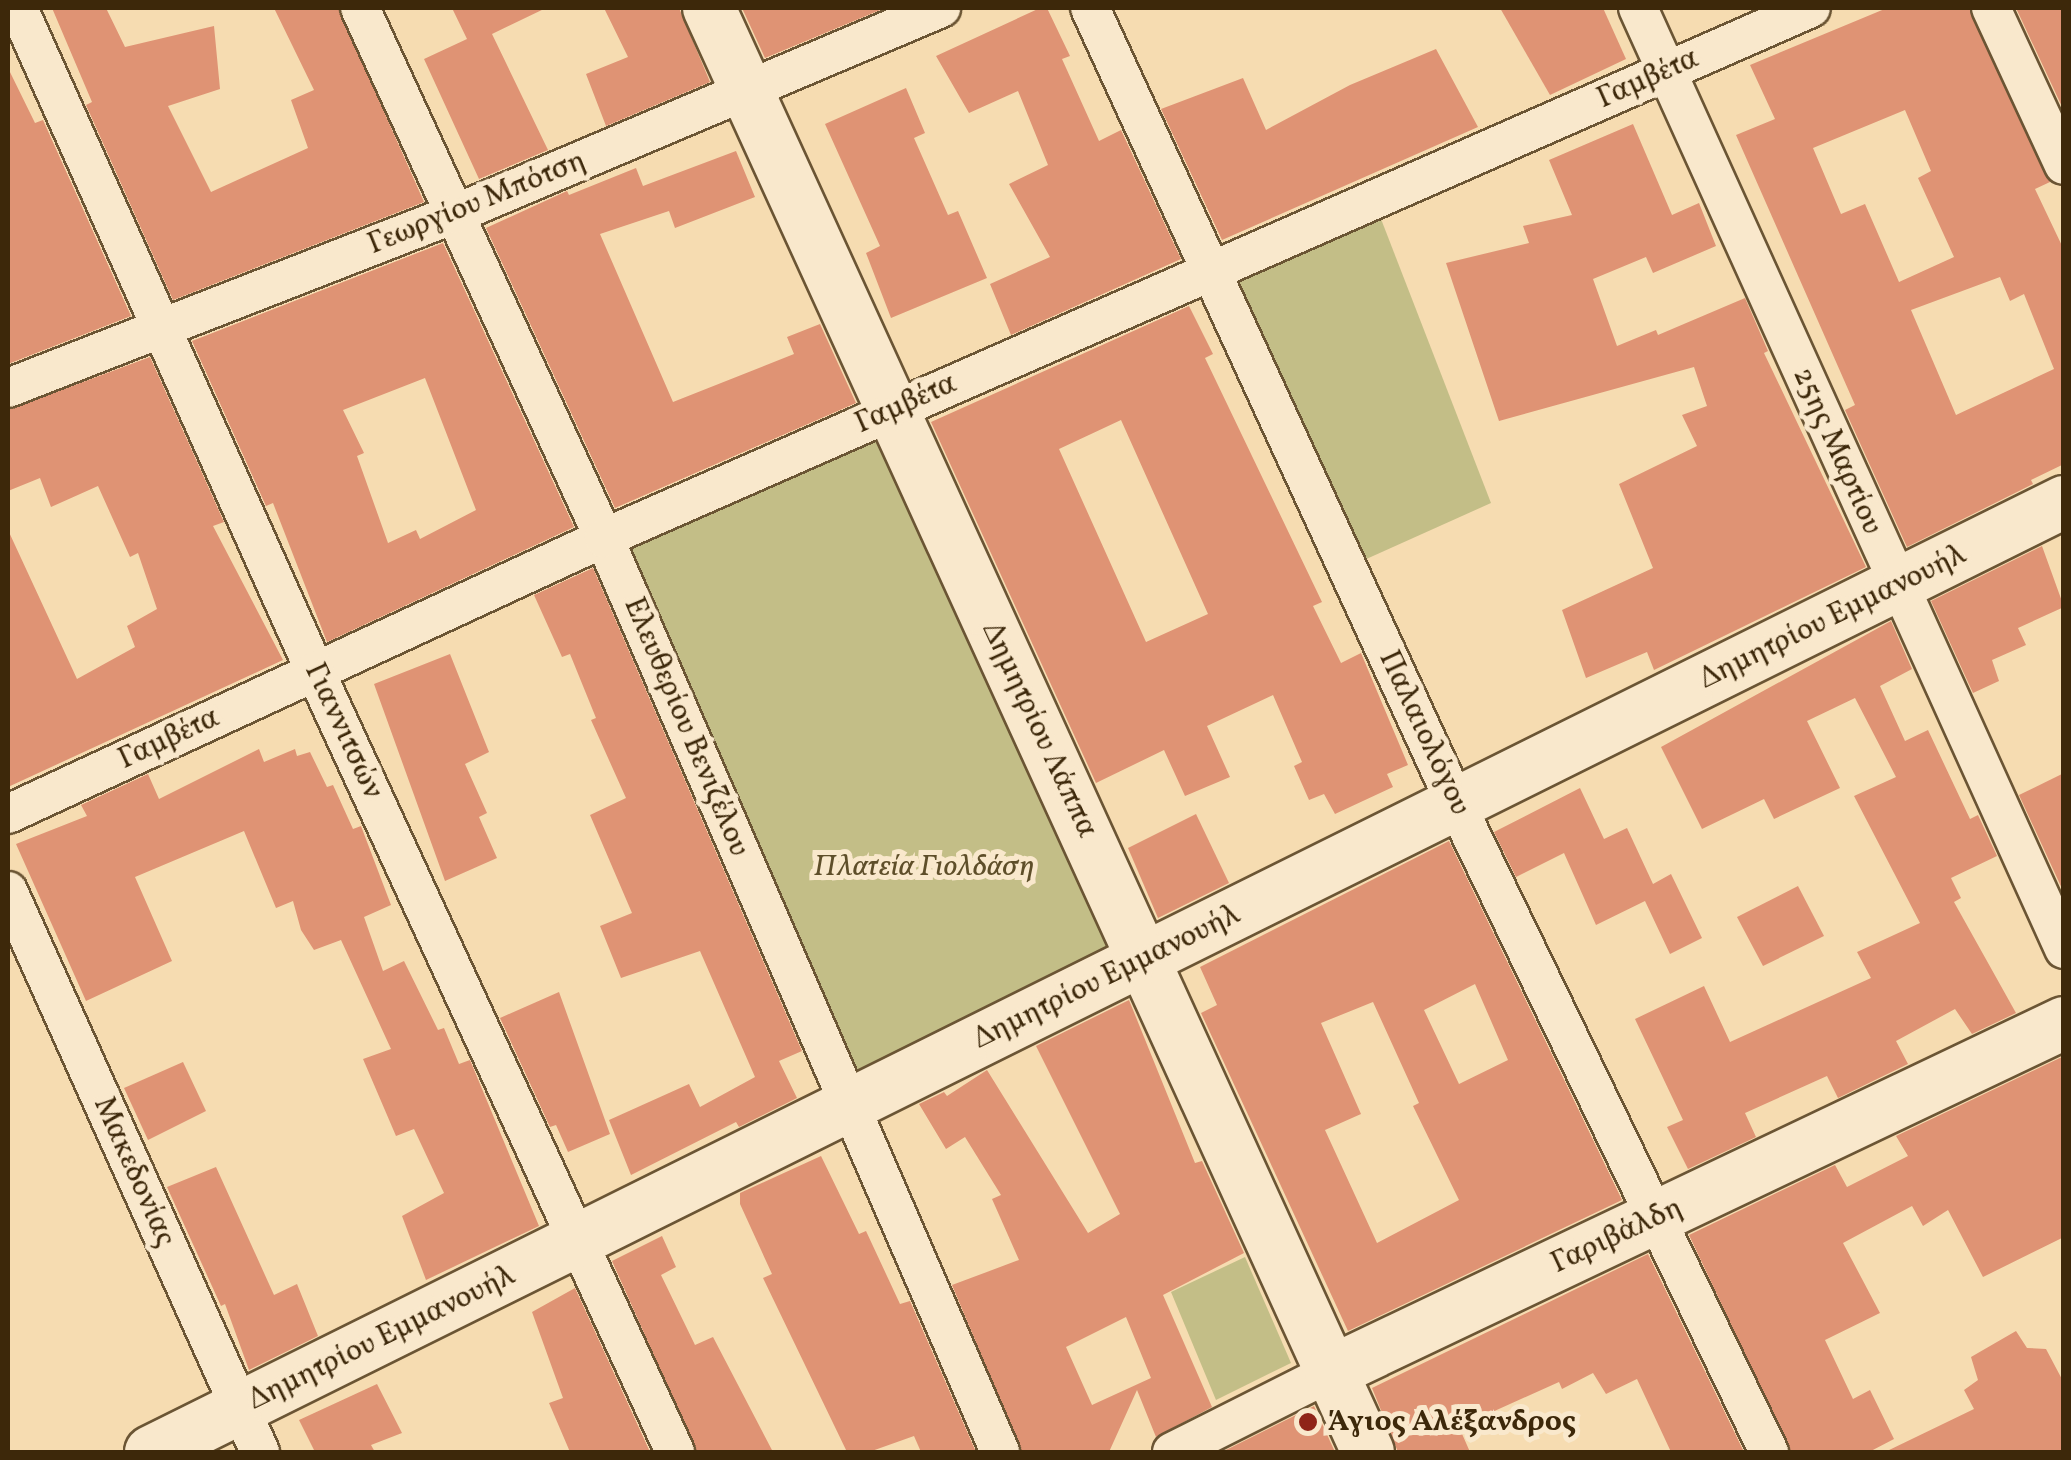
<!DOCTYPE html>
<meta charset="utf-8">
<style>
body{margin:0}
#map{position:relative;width:2071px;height:1460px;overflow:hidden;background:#f6dcb1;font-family:Vollkorn,serif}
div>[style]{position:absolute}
.green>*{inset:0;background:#c3be87}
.building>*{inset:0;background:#df9374}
.roads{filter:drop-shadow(2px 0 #6b5534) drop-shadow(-2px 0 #6b5534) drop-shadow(0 2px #6b5534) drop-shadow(0 -2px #6b5534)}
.street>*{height:38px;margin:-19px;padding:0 19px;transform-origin:19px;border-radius:19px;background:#f9e8cc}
.secondary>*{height:52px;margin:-26px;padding:0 26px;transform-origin:26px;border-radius:26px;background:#f9e8cc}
.dots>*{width:28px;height:28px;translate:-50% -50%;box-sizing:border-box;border:5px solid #f9e8cc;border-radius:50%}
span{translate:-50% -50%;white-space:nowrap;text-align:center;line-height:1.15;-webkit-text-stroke:10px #f9e8cc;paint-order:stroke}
.street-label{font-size:30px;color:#3d280a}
.park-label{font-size:30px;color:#5e4e29;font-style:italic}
.poi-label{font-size:30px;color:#3d280a;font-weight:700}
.left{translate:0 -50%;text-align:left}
.frame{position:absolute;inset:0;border:10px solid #3d280a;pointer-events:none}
</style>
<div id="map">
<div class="green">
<i style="clip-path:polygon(1381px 219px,1491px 503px,1353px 565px,1223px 285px)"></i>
<i style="clip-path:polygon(891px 419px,1126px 944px,848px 1075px,615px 542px)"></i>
<i style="clip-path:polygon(1245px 1257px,1291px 1363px,1216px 1400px,1171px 1292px)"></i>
</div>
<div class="building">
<i style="clip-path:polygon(52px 8px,106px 8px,125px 47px,214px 26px,220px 89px,168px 106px,211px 192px,308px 148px,291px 100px,314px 90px,274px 8px,338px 8px,424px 202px,173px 300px,86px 105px,92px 102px)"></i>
<i style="clip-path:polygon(452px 8px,546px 8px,492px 34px,548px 150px,479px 179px,424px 59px,467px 39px)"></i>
<i style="clip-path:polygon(604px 8px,679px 8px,710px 82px,606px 126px,586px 74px,628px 57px)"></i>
<i style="clip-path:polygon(742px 8px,885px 8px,765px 58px)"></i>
<i style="clip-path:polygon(1040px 8px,1047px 8px,1070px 56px,1062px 59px,1099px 141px,1121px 130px,1181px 259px,1011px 335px,990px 284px,1050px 257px,1009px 184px,1048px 165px,1018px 91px,969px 113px,936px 56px)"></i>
<i style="clip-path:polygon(1500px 8px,1603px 8px,1626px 59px,1550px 95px)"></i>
<i style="clip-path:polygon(evenodd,1887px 8px,1969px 8px,2050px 182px,2035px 189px,2064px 250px,2064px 464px,2031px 480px,2033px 484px,1907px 547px,1845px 410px,1855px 405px,1736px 135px,1775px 119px,1750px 65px,1887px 8px,1905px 110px,1931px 171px,1918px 178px,1954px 257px,1899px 282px,1865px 204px,1841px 214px,1813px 148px,1905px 110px,1887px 8px,2000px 277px,2010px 301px,2024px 294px,2054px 369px,1956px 415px,1911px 310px,2000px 277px)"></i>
<i style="clip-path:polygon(2016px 8px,2064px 8px,2064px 111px)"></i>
<i style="clip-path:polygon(1436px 49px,1478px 127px,1222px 240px,1161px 109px,1243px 78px,1266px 130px,1350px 85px)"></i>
<i style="clip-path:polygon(8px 68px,35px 123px,43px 120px,131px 316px,8px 364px)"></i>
<i style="clip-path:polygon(906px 88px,925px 133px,914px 138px,948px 215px,958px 211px,987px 278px,891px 318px,866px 253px,880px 246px,825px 124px)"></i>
<i style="clip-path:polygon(1633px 124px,1672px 215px,1699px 203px,1716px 246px,1653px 273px,1646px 257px,1593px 279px,1617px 346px,1656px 330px,1658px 335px,1745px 298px,1768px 351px,1764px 353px,1866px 567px,1654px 670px,1647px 652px,1586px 678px,1562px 610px,1653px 568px,1619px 484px,1697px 446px,1682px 415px,1707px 406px,1694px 367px,1499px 421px,1446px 263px,1529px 243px,1523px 226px,1572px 215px,1549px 160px)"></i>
<i style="clip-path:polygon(736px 151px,755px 197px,675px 228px,669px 211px,600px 234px,673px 402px,794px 354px,787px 337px,820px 324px,856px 403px,615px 508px,486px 228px,567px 191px,569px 195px,636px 168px,643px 186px)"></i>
<i style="clip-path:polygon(evenodd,443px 243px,574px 527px,327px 642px,273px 503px,266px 506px,192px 341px,443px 243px,425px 378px,476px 510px,420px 539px,416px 530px,388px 543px,357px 456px,364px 453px,343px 410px,425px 378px)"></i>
<i style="clip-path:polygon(evenodd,1189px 306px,1213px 354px,1205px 358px,1322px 602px,1313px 606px,1341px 663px,1361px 653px,1408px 765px,1387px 774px,1393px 787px,1335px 814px,1324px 794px,1309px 800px,1294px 766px,1302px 762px,1273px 695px,1207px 726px,1230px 777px,1185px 796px,1164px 750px,1096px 783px,931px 422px,1189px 306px,1121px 420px,1208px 614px,1146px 642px,1059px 449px,1121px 420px)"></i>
<i style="clip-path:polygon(150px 357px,224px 522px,213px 526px,283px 660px,8px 787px,8px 530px,77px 679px,135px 647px,127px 626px,157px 609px,138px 553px,130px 557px,98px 486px,51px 507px,40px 478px,8px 491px,8px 410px)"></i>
<i style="clip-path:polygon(2042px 546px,2064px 607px,2018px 628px,2026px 645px,1992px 660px,1999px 681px,1973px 693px,1931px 601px)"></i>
<i style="clip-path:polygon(593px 568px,802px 1051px,779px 1061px,797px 1098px,739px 1127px,736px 1122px,631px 1175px,609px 1120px,689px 1084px,700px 1107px,755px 1077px,700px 951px,621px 978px,600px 926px,632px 913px,590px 815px,626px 798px,591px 720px,596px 718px,570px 654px,562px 657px,534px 595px)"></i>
<i style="clip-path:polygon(1891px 621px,1912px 669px,1880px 686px,1905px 741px,1928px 730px,1970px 819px,1978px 815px,1997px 856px,1951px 878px,1961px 898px,1954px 902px,2016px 1013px,1972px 1034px,1955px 1009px,1896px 1041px,1908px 1064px,1838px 1098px,1827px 1076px,1745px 1113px,1756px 1137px,1688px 1169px,1667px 1127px,1683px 1120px,1635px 1019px,1704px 986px,1730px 1042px,1871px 978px,1857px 952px,1920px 923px,1854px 796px,1896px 777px,1855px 698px,1807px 721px,1840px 788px,1774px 819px,1764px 799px,1702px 829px,1661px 747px)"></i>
<i style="clip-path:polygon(450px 654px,489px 752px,465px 764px,487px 813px,479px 817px,497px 858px,445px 881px,374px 684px)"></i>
<i style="clip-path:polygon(259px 749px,264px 762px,295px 749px,297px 756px,310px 752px,327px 787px,333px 785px,353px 829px,361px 826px,391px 905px,364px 917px,383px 971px,404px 961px,438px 1030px,444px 1028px,459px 1064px,470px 1060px,539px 1226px,426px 1280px,402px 1216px,444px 1193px,414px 1129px,396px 1136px,363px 1059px,391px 1049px,341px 940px,314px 950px,301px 930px,293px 901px,276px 908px,244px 831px,135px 877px,172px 961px,86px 1001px,16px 844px,87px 816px,81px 805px,148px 774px,159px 799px)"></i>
<i style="clip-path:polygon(2064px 773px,2064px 893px,2019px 795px)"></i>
<i style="clip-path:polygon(1580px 788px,1604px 839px,1627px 828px,1653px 884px,1671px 874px,1702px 938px,1670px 954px,1645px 901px,1596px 925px,1564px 853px,1516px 877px,1494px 832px)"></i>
<i style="clip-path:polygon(1196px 814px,1229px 883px,1158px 918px,1128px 848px)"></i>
<i style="clip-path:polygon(evenodd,1449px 841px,1622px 1200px,1348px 1331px,1201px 1013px,1217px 1005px,1200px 967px,1449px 841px,1475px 984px,1508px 1060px,1459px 1084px,1424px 1010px,1475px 984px,1449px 841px,1373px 1002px,1419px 1103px,1413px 1106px,1459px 1200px,1377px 1243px,1325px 1130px,1361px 1114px,1321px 1023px,1373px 1002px)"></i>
<i style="clip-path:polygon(1798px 886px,1824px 936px,1763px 966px,1737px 917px)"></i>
<i style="clip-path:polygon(559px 992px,610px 1134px,568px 1152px,556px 1125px,550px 1127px,500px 1018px)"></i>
<i style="clip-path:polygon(evenodd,1129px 1000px,1195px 1163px,1202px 1161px,1244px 1253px,1163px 1295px,1212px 1407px,1156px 1437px,1137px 1390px,1109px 1452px,1022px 1452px,952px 1285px,1019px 1260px,992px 1199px,1001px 1195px,965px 1137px,946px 1149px,919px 1104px,944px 1092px,947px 1096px,987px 1070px,1088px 1233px,1120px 1214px,1036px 1046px,1129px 1000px,1126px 1317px,1151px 1378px,1092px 1405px,1066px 1347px,1126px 1317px)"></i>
<i style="clip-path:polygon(2064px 1056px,2064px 1237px,1983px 1277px,1948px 1210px,1923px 1226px,1912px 1206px,1843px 1243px,1880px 1313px,1825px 1340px,1853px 1399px,1870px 1390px,1894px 1439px,1869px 1452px,1791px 1452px,1689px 1235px,1835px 1165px,1847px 1187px,1908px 1156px,1896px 1136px)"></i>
<i style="clip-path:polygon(183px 1062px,206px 1111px,148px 1140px,124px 1088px)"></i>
<i style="clip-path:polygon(821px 1156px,859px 1234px,866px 1231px,900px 1304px,910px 1301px,976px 1452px,921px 1452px,914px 1436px,869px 1452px,847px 1452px,763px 1278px,772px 1274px,740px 1204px,740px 1193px)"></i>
<i style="clip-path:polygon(216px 1167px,274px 1295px,297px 1284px,318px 1336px,249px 1370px,225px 1304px,221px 1306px,167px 1187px)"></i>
<i style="clip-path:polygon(662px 1236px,676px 1267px,661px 1275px,695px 1345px,713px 1337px,773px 1452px,697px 1452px,612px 1261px)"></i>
<i style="clip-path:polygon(1648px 1254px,1744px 1452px,1671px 1452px,1637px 1379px,1606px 1394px,1593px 1373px,1562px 1389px,1559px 1382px,1459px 1427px,1470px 1452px,1398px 1452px,1372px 1388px)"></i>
<i style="clip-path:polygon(575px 1288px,650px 1452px,570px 1452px,549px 1403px,563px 1398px,532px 1312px)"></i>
<i style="clip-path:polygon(2016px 1331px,2027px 1348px,2046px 1349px,2064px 1383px,2064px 1452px,1885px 1452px,1974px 1409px,1964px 1390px,1978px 1380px,1971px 1357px)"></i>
<i style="clip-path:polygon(377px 1384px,402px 1433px,371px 1445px,375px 1452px,315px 1452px,299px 1420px)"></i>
<i style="clip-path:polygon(1314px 1406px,1335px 1452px,1221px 1452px,1230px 1448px)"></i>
</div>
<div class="roads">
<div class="street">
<i style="left:18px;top:8px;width:726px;rotate:65.87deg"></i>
<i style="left:315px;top:671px;width:860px;rotate:65.25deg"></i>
<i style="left:360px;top:8px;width:583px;rotate:65.28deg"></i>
<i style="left:604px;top:538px;width:996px;rotate:66.57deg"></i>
<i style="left:1090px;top:8px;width:876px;rotate:65.31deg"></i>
<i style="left:1456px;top:804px;width:720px;rotate:64.22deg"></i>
<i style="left:1638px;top:8px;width:1033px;rotate:65.64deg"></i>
<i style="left:1991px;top:8px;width:173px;rotate:65.1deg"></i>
<i style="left:8px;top:388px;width:480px;rotate:-21.3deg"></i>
<i style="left:455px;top:214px;width:528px;rotate:-22.97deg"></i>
<i style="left:8px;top:814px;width:657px;rotate:-24.85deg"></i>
<i style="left:604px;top:538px;width:1318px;rotate:-23.71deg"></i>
<i style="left:8px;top:891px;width:615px;rotate:65.81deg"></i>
<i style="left:1172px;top:1452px;width:178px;rotate:-26.7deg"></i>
</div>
<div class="secondary">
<i style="left:709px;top:8px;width:1587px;rotate:65.47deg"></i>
<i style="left:1331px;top:1372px;width:812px;rotate:-25.46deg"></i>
<i style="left:151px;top:1452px;width:2136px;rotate:-26.41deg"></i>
</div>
</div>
<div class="dots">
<i style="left:1308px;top:1422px;background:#8f2418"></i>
</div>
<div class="street-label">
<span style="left:1648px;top:79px;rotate:-24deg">Γαμβέτα</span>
<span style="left:477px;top:203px;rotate:-22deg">Γεωργίου Μπότση</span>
<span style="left:906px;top:404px;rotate:-24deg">Γαμβέτα</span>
<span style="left:1837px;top:451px;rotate:66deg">25ης Μαρτίου</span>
<span style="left:1833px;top:617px;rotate:-26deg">Δημητρίου Εμμανουήλ</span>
<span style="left:686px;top:727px;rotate:67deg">Ελευθερίου Βενιζέλου</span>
<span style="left:1039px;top:730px;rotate:65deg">Δημητρίου Λάππα</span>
<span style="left:343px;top:731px;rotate:65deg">Γιαννιτσών</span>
<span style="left:1424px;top:733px;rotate:65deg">Παλαιολόγου</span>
<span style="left:169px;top:739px;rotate:-25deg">Γαμβέτα</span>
<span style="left:1107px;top:977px;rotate:-26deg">Δημητρίου Εμμανουήλ</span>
<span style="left:134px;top:1172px;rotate:66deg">Μακεδονίας</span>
<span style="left:1617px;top:1236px;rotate:-25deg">Γαριβάλδη</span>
<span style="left:382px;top:1338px;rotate:-26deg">Δημητρίου Εμμανουήλ</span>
</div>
<div class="park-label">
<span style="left:924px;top:867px">Πλατεία Γιολδάση</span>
</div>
<div class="poi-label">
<span class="left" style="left:1328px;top:1422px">Άγιος Αλέξανδρος</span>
</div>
<div class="frame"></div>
</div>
